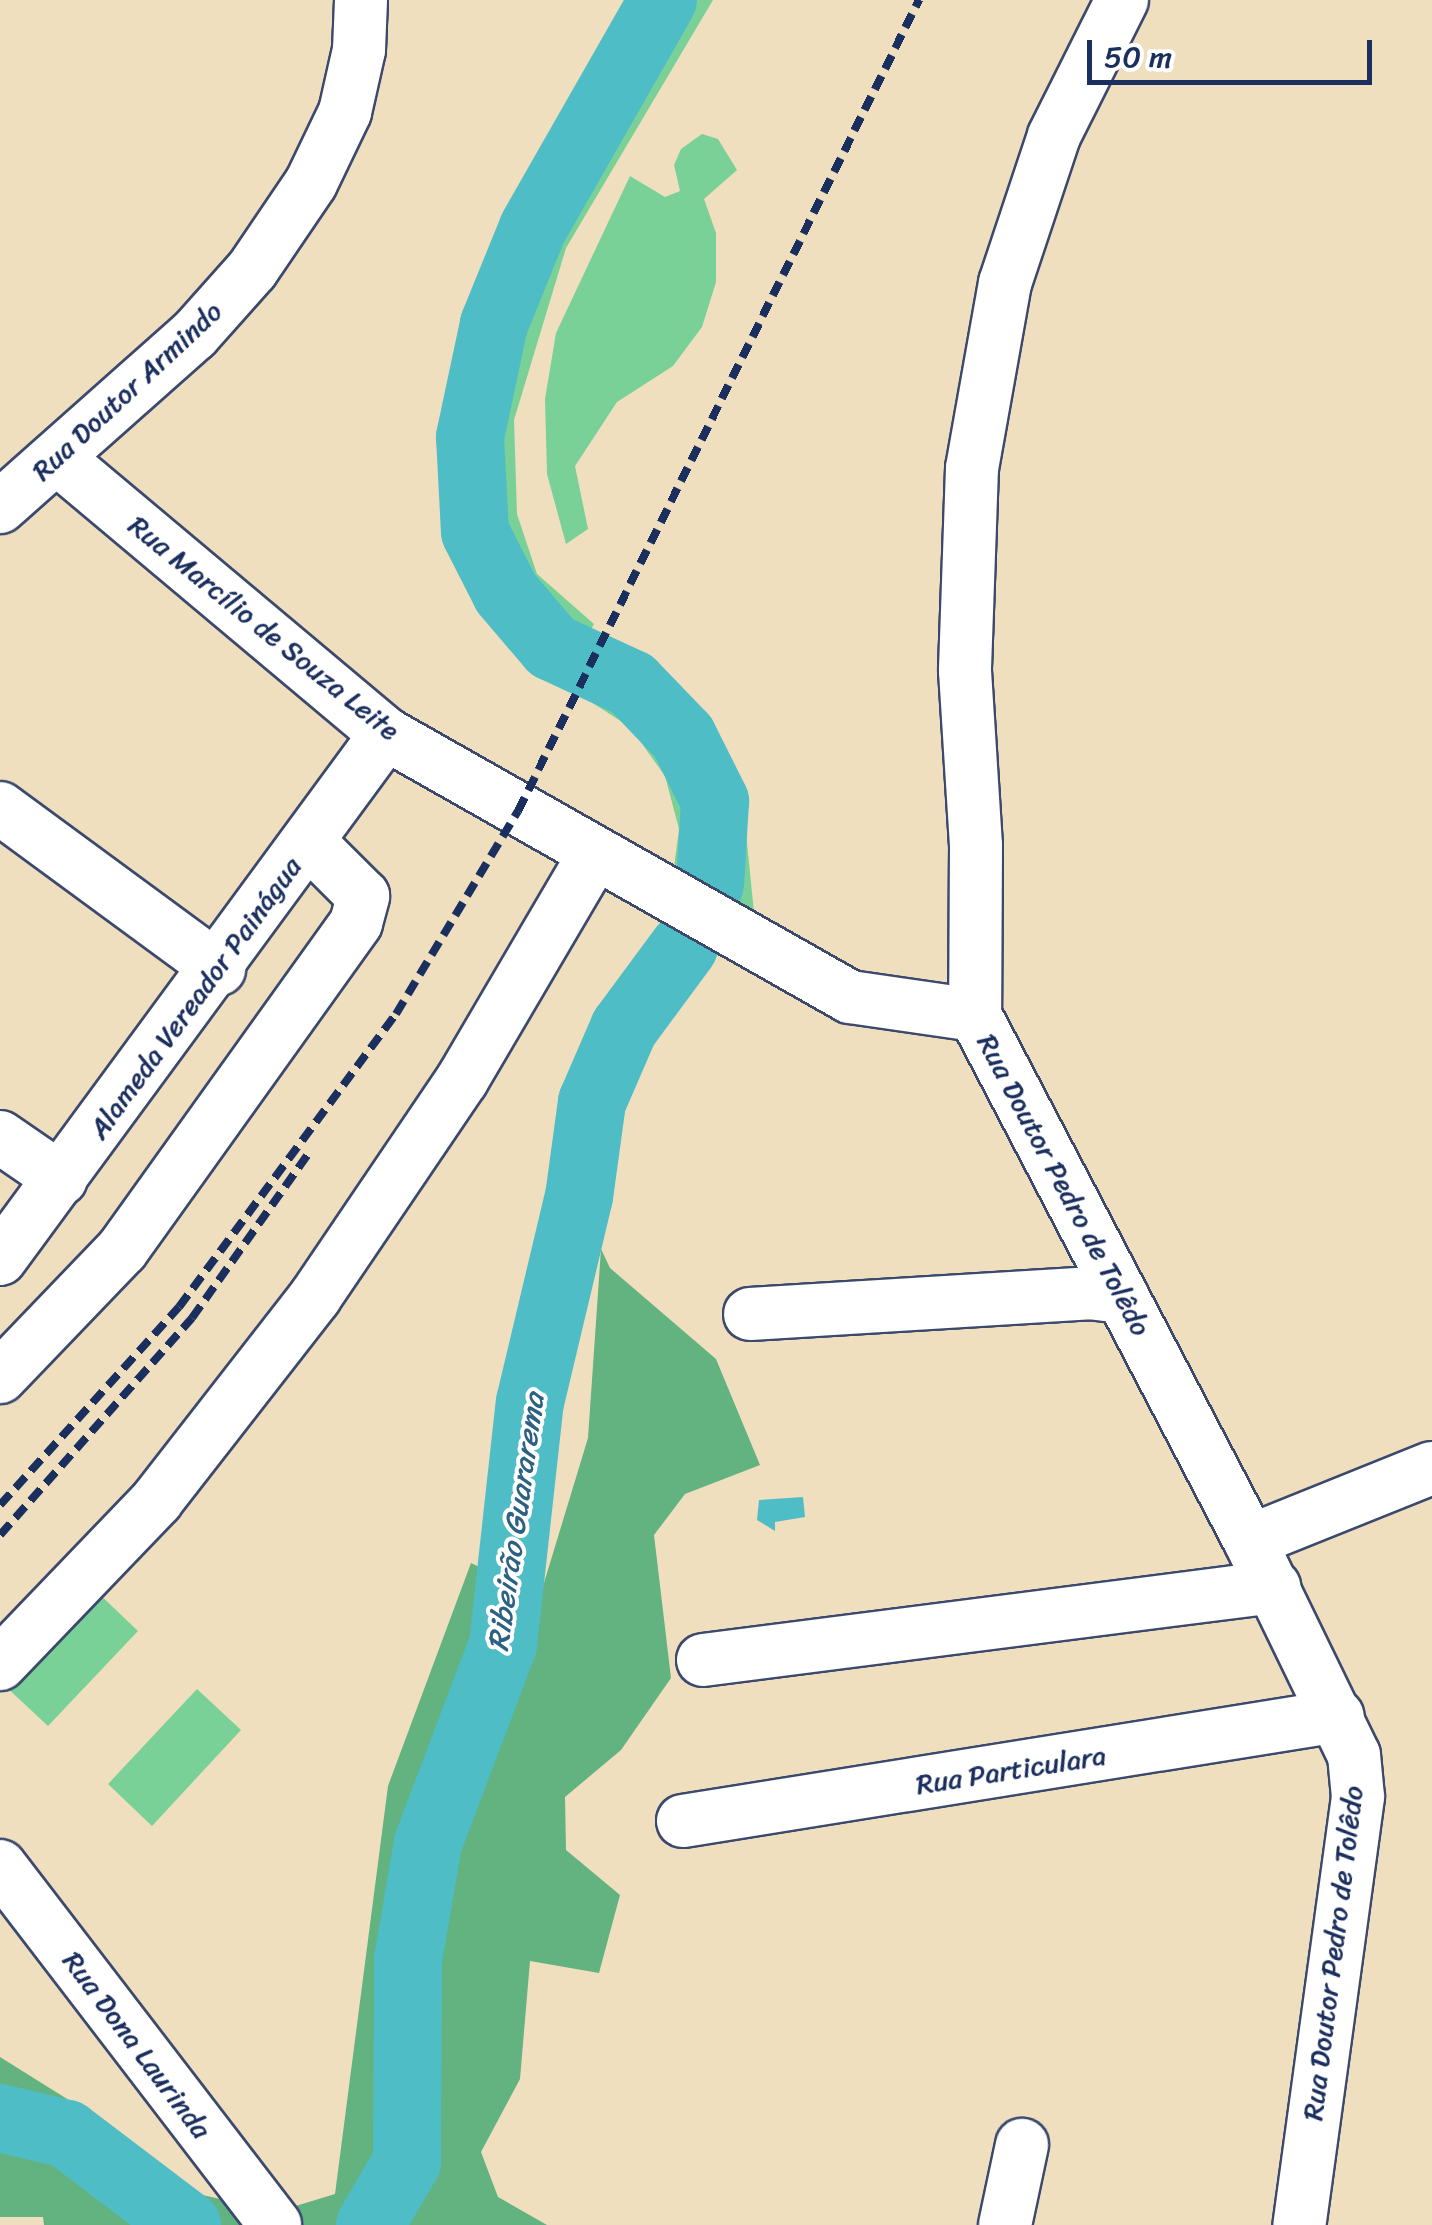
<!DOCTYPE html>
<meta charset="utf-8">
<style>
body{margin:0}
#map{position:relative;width:1432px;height:2225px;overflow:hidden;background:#efdfbf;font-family:Sriracha,sans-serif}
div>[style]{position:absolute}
.green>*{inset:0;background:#79d197}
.forest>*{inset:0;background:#62b380}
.water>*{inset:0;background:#4fbdc6}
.river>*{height:68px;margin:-34px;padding:0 34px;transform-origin:34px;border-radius:34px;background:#4fbdc6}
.roads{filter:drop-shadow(2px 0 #3b496d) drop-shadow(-2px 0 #3b496d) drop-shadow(0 2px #3b496d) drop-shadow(0 -2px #3b496d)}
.minor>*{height:52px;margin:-26px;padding:0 26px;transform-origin:26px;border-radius:26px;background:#fff}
.rail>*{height:8px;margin-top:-4px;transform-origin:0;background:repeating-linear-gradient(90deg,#1b2f5e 0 15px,transparent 0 23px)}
span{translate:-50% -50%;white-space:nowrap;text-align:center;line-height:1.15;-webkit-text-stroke:8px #fff;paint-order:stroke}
.street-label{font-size:28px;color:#1b2f5e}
.water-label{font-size:30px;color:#2d6182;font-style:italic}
.scale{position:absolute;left:1087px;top:40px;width:285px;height:45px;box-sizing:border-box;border:5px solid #1b2f5e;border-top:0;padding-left:12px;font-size:30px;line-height:35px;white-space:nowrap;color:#1b2f5e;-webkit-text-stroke:8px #fff;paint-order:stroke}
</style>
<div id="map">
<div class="green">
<i style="clip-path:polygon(634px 0,713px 0,566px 248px,514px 420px,517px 514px,537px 574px,594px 624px,563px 686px,505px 624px,454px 527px,456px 385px,475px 300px,505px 220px)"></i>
<i style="clip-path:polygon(702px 134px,718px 139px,737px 170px,704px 199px,716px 233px,716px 282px,702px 327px,673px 366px,617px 402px,575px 466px,588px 529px,566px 544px,547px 474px,545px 399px,556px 333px,630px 176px,665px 197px,680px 191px,674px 165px,681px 149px)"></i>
<i style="clip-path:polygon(619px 642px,671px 684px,723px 747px,743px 804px,755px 922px,674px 867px,679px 829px,665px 776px,630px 727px,591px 702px)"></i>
<i style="clip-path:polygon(94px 1589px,138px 1631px,48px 1726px,4px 1685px)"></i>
<i style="clip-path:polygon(197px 1689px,241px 1730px,152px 1826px,108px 1784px)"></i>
</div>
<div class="forest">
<i style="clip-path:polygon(601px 1249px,610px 1268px,716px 1359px,760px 1465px,685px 1494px,654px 1535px,671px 1678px,621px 1750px,565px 1797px,566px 1850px,620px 1895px,599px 1973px,530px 1961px,520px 2079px,481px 2152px,498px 2197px,547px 2225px,44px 2225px,43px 2217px,0 2217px,0 2057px,72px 2102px,181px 2190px,276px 2212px,335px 2194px,388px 1786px,471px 1563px,540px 1596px,588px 1438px)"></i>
</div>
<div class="water">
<i style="clip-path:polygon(803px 1497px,805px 1517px,775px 1522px,775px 1531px,757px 1520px,759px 1500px)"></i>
</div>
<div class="river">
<i style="left:663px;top:0;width:262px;rotate:119.7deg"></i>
<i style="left:533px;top:228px;width:104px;rotate:112.1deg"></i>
<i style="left:494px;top:324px;width:116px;rotate:102deg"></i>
<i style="left:470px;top:437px;width:95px;rotate:87deg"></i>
<i style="left:475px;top:532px;width:68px;rotate:63.1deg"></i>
<i style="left:506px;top:593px;width:71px;rotate:49.6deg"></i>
<i style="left:552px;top:647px;width:88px;rotate:24.8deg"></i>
<i style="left:632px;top:684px;width:74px;rotate:46.1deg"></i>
<i style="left:683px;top:737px;width:72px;rotate:63.4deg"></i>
<i style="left:715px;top:801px;width:83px;rotate:93.4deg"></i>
<i style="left:0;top:2118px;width:69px;rotate:13.4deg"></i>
<i style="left:67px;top:2134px;width:151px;rotate:37.2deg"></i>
<i style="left:370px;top:2225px;width:73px;rotate:-59.6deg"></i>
<i style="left:407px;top:2162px;width:202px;rotate:-89.7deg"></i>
<i style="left:408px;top:1960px;width:119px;rotate:-80.3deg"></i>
<i style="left:428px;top:1843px;width:212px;rotate:-69.3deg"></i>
<i style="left:503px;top:1645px;width:244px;rotate:-83.7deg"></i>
<i style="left:530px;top:1402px;width:211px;rotate:-76.6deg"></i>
<i style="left:579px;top:1197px;width:96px;rotate:-82.2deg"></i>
<i style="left:592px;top:1102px;width:81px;rotate:-66.6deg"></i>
<i style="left:624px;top:1028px;width:101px;rotate:-53.5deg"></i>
</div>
<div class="roads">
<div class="minor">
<i style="left:1122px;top:0;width:152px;rotate:116.6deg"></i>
<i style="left:1054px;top:136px;width:155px;rotate:108.4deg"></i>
<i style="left:1005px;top:283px;width:188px;rotate:100.1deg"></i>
<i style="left:972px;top:468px;width:203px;rotate:92deg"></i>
<i style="left:965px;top:671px;width:174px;rotate:86.4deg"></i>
<i style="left:976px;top:845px;width:170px;rotate:90.3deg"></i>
<i style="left:975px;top:1015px;width:594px;rotate:62.4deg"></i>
<i style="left:1250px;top:1541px;width:238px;rotate:64.1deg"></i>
<i style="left:1354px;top:1755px;width:42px;rotate:84.6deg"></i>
<i style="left:1358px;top:1797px;width:432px;rotate:97.8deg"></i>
<i style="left:57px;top:458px;width:429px;rotate:40deg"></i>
<i style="left:386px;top:734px;width:533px;rotate:29.55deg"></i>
<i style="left:850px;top:997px;width:126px;rotate:8.2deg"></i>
<i style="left:0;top:507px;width:259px;rotate:-41.6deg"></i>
<i style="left:194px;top:335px;width:87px;rotate:-48.3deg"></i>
<i style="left:252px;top:270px;width:105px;rotate:-55.9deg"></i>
<i style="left:311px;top:183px;width:79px;rotate:-64.4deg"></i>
<i style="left:345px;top:112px;width:64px;rotate:-77.3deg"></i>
<i style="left:359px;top:50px;width:50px;rotate:-87.7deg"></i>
<i style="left:0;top:808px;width:272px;rotate:36.3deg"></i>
<i style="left:0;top:1137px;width:74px;rotate:34.5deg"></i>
<i style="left:0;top:1259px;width:652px;rotate:-53.68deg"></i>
<i style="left:750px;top:1314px;width:340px;rotate:-3.5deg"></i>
<i style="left:1089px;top:1293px;width:34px;rotate:7deg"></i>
<i style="left:0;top:1377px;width:176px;rotate:-46.2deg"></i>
<i style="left:122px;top:1250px;width:402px;rotate:-54.4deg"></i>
<i style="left:356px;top:923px;width:28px;rotate:-75deg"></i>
<i style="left:363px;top:896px;width:76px;rotate:-135deg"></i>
<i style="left:1250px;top:1541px;width:196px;rotate:-21.9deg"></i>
<i style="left:703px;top:1660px;width:576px;rotate:-7.29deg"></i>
<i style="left:0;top:1664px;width:227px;rotate:-46.2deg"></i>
<i style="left:157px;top:1500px;width:257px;rotate:-52.1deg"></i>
<i style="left:315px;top:1297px;width:262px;rotate:-55.9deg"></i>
<i style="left:462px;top:1080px;width:263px;rotate:-59.6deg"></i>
<i style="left:683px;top:1821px;width:663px;rotate:-9.11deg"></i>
<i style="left:0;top:1866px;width:452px;rotate:52.5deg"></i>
<i style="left:1005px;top:2225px;width:82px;rotate:-78deg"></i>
</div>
</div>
<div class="rail">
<i style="left:0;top:1505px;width:267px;rotate:-47.9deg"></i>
<i style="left:179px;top:1307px;width:365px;rotate:-53.5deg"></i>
<i style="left:396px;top:1014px;width:237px;rotate:-59deg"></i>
<i style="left:518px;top:811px;width:905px;rotate:-63.69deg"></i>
<i style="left:0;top:1535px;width:290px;rotate:-48.5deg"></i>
<i style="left:192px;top:1318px;width:206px;rotate:-54.7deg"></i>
</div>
<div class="street-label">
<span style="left:127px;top:391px;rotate:-43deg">Rua Doutor Armindo</span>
<span style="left:264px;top:628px;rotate:39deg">Rua Marcílio de Souza Leite</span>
<span style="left:195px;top:998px;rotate:-54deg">Alameda Vereador Painágua</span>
<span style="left:1064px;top:1185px;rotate:62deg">Rua Doutor Pedro de Tolêdo</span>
<span style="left:1011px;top:1770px;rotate:-9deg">Rua Particulara</span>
<span style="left:1333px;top:1953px;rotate:-83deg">Rua Doutor Pedro de Tolêdo</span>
<span style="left:137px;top:2045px;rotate:53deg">Rua Dona Laurinda</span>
</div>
<div class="water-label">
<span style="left:516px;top:1522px;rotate:-82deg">Ribeirão Guararema</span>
</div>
<div class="scale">50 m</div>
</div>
